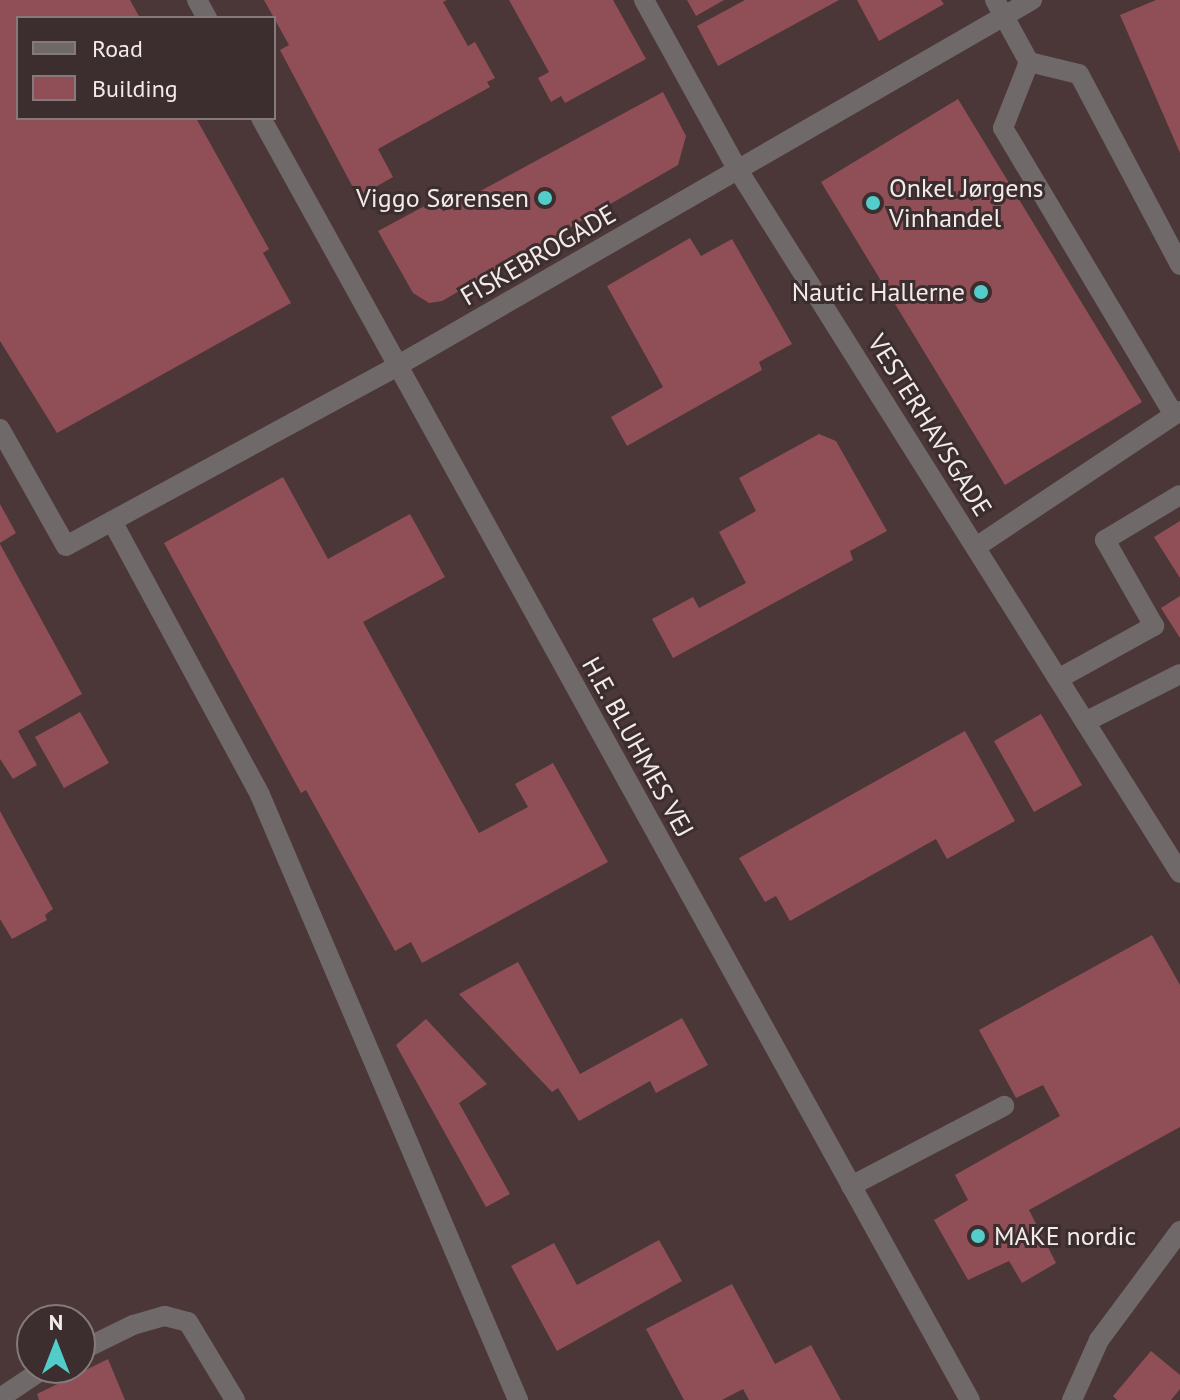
<!DOCTYPE html>
<meta charset="utf-8">
<style>
body{margin:0}
#map{position:relative;width:1180px;height:1400px;overflow:hidden;background:#3c2e2f;font-family:"PT Sans",sans-serif}
div>[style]{position:absolute}
.built>*{inset:0;background:#4b3638}
.building>*{inset:0;background:#904f57}
.minor>*{height:20px;margin:-10px;padding:0 10px;transform-origin:10px;border-radius:10px;background:#706969}
.dots>*{width:22px;height:22px;translate:-50% -50%;box-sizing:border-box;border:4px solid #3c2e2f;border-radius:50%}
span{translate:-50% -50%;white-space:nowrap;text-align:center;line-height:1.15;-webkit-text-stroke:6px #3c2e2f;paint-order:stroke}
.poi-label{font-size:26px;color:#f3eaea}
.left{translate:0 -50%;text-align:left}
.right{translate:-100% -50%;text-align:right}
.street-label{font-size:26px;color:#f3eaea}
.legend{position:absolute;left:16px;top:16px;width:260px;height:104px;box-sizing:border-box;background:#3c2e2f;border:2px solid #85797a;margin:0;padding:10px 14px;list-style:none;font-size:24px;color:#f3eaea}
.legend li{display:flex;align-items:center;gap:16px;height:40px}
.legend b{width:40px;border:2px solid #85797a}
.north{position:absolute;left:16px;top:1304px;width:80px;height:80px;box-sizing:border-box;background:#3c2e2f;border:2px solid #85797a;border-radius:50%;rotate:0deg;font-size:22px;font-weight:700;line-height:32px;text-align:center;color:#f3eaea}
.north::after{content:'';display:block;margin:auto;width:28px;height:36px;background:#53cdca;clip-path:polygon(50% 0,100% 100%,50% 72%,0 100%)}
</style>
<div id="map">
<div class="built">
<i style="clip-path:polygon(evenodd,0 0,1180px 0,1180px 1400px,0 1400px,0 0,18px 18px,274px 18px,274px 118px,18px 118px,18px 18px,0 0,32px 1320px,80px 1320px,80px 1368px,32px 1368px,32px 1320px)"></i>
</div>
<div class="building">
<i style="clip-path:polygon(0 0,130px 0,140px 18px,18px 18px,18px 118px,196px 118px,269px 249px,263px 253px,291px 303px,57px 433px,0 341px)"></i>
<i style="clip-path:polygon(264px 0,447px 0,443px 2px,468px 46px,475px 42px,495px 78px,487px 82px,490px 87px,378px 149px,393px 177px,358px 197px,280px 50px,289px 45px)"></i>
<i style="clip-path:polygon(509px 0,613px 0,646px 59px,565px 103px,561px 96px,551px 102px,538px 78px,549px 72px)"></i>
<i style="clip-path:polygon(687px 0,724px 0,696px 16px)"></i>
<i style="clip-path:polygon(745px 0,839px 0,718px 66px,697px 26px)"></i>
<i style="clip-path:polygon(857px 0,941px 0,944px 4px,879px 41px)"></i>
<i style="clip-path:polygon(1156px 0,1180px 0,1180px 153px,1120px 15px)"></i>
<i style="clip-path:polygon(663px 92px,686px 136px,678px 165px,442px 301px,429px 303px,413px 293px,378px 231px,449px 193px,460px 202px)"></i>
<i style="clip-path:polygon(958px 99px,1142px 402px,1005px 485px,821px 182px)"></i>
<i style="clip-path:polygon(690px 238px,701px 256px,732px 239px,792px 344px,759px 362px,762px 370px,627px 446px,611px 417px,663px 387px,607px 286px)"></i>
<i style="clip-path:polygon(819px 434px,836px 441px,887px 531px,850px 551px,853px 560px,673px 658px,652px 619px,693px 597px,699px 608px,746px 583px,719px 532px,756px 511px,739px 478px)"></i>
<i style="clip-path:polygon(283px 477px,328px 559px,410px 514px,445px 577px,363px 622px,479px 833px,528px 807px,515px 784px,553px 763px,608px 862px,422px 963px,411px 942px,395px 951px,306px 790px,301px 793px,164px 543px)"></i>
<i style="clip-path:polygon(0 504px,16px 533px,0 543px)"></i>
<i style="clip-path:polygon(1180px 521px,1180px 578px,1154px 537px)"></i>
<i style="clip-path:polygon(0 544px,82px 694px,18px 731px,37px 765px,13px 779px,0 759px)"></i>
<i style="clip-path:polygon(1180px 596px,1180px 638px,1161px 608px)"></i>
<i style="clip-path:polygon(80px 712px,109px 763px,64px 788px,35px 737px)"></i>
<i style="clip-path:polygon(1041px 714px,1082px 785px,1034px 812px,994px 741px)"></i>
<i style="clip-path:polygon(965px 731px,1015px 821px,947px 859px,936px 839px,790px 921px,776px 896px,765px 902px,739px 858px)"></i>
<i style="clip-path:polygon(0 811px,53px 909px,45px 915px,47px 920px,12px 939px,0 919px)"></i>
<i style="clip-path:polygon(1152px 935px,1180px 985px,1180px 1127px,1029px 1210px,1056px 1263px,1022px 1283px,1009px 1261px,968px 1280px,934px 1220px,968px 1200px,955px 1175px,1060px 1116px,1043px 1085px,1016px 1098px,979px 1030px)"></i>
<i style="clip-path:polygon(518px 962px,580px 1074px,682px 1018px,708px 1065px,656px 1093px,650px 1081px,579px 1121px,558px 1088px,552px 1092px,459px 994px)"></i>
<i style="clip-path:polygon(426px 1019px,487px 1084px,459px 1103px,510px 1194px,486px 1207px,396px 1045px)"></i>
<i style="clip-path:polygon(659px 1240px,682px 1281px,557px 1351px,511px 1266px,554px 1243px,577px 1285px)"></i>
<i style="clip-path:polygon(732px 1284px,775px 1364px,811px 1345px,841px 1400px,749px 1400px,743px 1389px,722px 1400px,684px 1400px,646px 1329px)"></i>
<i style="clip-path:polygon(1151px 1351px,1180px 1375px,1180px 1389px,1171px 1400px,1117px 1400px,1113px 1396px)"></i>
<i style="clip-path:polygon(108px 1359px,125px 1400px,39px 1400px,37px 1394px)"></i>
</div>
<div class="minor">
<i style="left:197px;top:0;width:21px;rotate:61deg"></i>
<i style="left:644px;top:0;width:194px;rotate:61.1deg"></i>
<i style="left:738px;top:170px;width:830px;rotate:57.84deg"></i>
<i style="left:995px;top:0;width:71px;rotate:61.3deg"></i>
<i style="left:1029px;top:62px;width:51px;rotate:13.5deg"></i>
<i style="left:1079px;top:74px;width:216px;rotate:62.1deg"></i>
<i style="left:1029px;top:62px;width:71px;rotate:111.5deg"></i>
<i style="left:1003px;top:128px;width:334px;rotate:59.2deg"></i>
<i style="left:261px;top:118px;width:1465px;rotate:61.06deg"></i>
<i style="left:0;top:429px;width:134px;rotate:60.6deg"></i>
<i style="left:66px;top:546px;width:377px;rotate:-28.5deg"></i>
<i style="left:397px;top:366px;width:733px;rotate:-29.96deg"></i>
<i style="left:112px;top:521px;width:311px;rotate:61.6deg"></i>
<i style="left:260px;top:795px;width:658px;rotate:66.9deg"></i>
<i style="left:976px;top:547px;width:245px;rotate:-33.7deg"></i>
<i style="left:1058px;top:679px;width:110px;rotate:-28.9deg"></i>
<i style="left:1154px;top:626px;width:99px;rotate:-119.7deg"></i>
<i style="left:1105px;top:540px;width:87px;rotate:-31deg"></i>
<i style="left:1085px;top:722px;width:106px;rotate:-26.8deg"></i>
<i style="left:851px;top:1186px;width:173px;rotate:-27.6deg"></i>
<i style="left:80px;top:1351px;width:59px;rotate:-26.1deg"></i>
<i style="left:133px;top:1325px;width:33px;rotate:-16deg"></i>
<i style="left:165px;top:1316px;width:24px;rotate:15deg"></i>
<i style="left:188px;top:1322px;width:91px;rotate:58.9deg"></i>
<i style="left:0;top:1398px;width:54px;rotate:-33.7deg"></i>
<i style="left:1072px;top:1400px;width:66px;rotate:-65.8deg"></i>
<i style="left:1099px;top:1340px;width:136px;rotate:-53.4deg"></i>
</div>
<div class="dots">
<i style="left:545px;top:198px;background:#53cdca"></i>
<i style="left:873px;top:203px;background:#53cdca"></i>
<i style="left:981px;top:292px;background:#53cdca"></i>
<i style="left:978px;top:1236px;background:#53cdca"></i>
</div>
<div class="poi-label">
<span class="left" style="left:889px;top:203px">Onkel Jørgens<br>Vinhandel</span>
<span class="right" style="left:529px;top:198px">Viggo Sørensen</span>
<span class="right" style="left:965px;top:292px">Nautic Hallerne</span>
<span class="left" style="left:994px;top:1236px">MAKE nordic</span>
</div>
<div class="street-label">
<span style="left:538px;top:255px;rotate:-30deg">FISKEBROGADE</span>
<span style="left:930px;top:425px;rotate:58deg">VESTERHAVSGADE</span>
<span style="left:638px;top:747px;rotate:61deg">H.E. BLUHMES VEJ</span>
</div>
<ul class="legend">
<li><b style="height:10px;background:#706969"></b>Road</li>
<li><b style="height:22px;background:#904f57"></b>Building</li>
</ul>
<div class="north">N</div>
</div>
